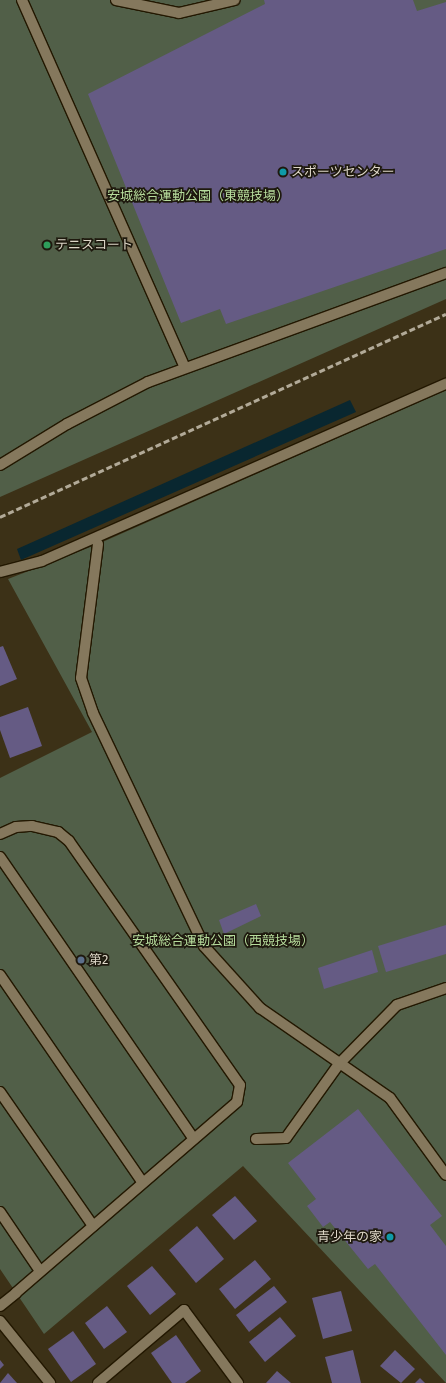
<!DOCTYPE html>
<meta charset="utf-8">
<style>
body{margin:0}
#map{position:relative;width:446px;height:1383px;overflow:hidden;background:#3c3117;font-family:"Fira Sans","Noto Sans JP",sans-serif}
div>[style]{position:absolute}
.green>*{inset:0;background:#515f48}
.water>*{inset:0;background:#092730}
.building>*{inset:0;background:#655b84}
.roads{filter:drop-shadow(1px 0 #231801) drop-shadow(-1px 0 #231801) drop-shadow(0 1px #231801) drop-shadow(0 -1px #231801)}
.service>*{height:10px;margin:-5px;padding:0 5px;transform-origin:5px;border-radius:5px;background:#85785d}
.pedestrian>*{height:10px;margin:-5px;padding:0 5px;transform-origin:5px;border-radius:5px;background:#85785d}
.minor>*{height:10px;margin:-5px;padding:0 5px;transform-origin:5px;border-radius:5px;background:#85785d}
.rail>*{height:3px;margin-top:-1.5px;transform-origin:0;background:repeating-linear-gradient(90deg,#b2aa98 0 6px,transparent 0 9px)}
.dots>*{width:11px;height:11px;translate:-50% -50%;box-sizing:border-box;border:2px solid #1e190e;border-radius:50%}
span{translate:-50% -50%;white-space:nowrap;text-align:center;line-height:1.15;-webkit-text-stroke:3.5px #1e190e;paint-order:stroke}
.poi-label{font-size:13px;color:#ddd6c7}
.left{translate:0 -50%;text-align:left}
.right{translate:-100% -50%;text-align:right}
.park-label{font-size:13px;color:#b6dc9c}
</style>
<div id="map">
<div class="green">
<i style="clip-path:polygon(0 0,446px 0,446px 299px,0 497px)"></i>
<i style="clip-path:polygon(446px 390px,446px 1383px,243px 1166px,44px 1334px,0 1269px,0 778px,92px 732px,8px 579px,98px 544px)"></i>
</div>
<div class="water">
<i style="clip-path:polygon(350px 400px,356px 412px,21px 560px,17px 549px)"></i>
</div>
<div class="building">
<i style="clip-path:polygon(264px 0,413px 0,417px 11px,446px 2px,446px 249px,226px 324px,220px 309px,181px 323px,88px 94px,265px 4px)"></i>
<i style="clip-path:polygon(3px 646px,17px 679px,0 686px,0 647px)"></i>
<i style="clip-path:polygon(28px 707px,42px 746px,10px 758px,0 730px,0 717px)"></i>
<i style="clip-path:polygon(256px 904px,261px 916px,224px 934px,219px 920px)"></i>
<i style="clip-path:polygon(446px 925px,446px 954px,386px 972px,378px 946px)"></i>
<i style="clip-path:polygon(372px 950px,378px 972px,324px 989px,318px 968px)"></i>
<i style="clip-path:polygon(358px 1109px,442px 1216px,430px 1225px,446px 1246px,446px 1355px,375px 1264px,368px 1269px,330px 1222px,323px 1227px,307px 1206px,316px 1199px,288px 1163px)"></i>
<i style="clip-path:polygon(235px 1196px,257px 1221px,234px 1240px,212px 1215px)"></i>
<i style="clip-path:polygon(197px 1226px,224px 1259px,196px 1283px,169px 1250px)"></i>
<i style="clip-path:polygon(255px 1260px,271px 1279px,235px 1309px,219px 1289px)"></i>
<i style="clip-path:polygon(152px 1266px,176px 1294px,150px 1315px,127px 1286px)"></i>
<i style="clip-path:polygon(274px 1286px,287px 1302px,249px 1332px,236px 1315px)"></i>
<i style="clip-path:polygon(341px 1291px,352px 1331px,323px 1339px,312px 1298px)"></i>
<i style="clip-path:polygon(107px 1306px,127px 1332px,104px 1349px,85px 1323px)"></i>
<i style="clip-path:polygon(280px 1317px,296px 1336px,265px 1362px,249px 1342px)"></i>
<i style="clip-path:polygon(73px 1331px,96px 1364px,71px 1382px,48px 1349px)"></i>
<i style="clip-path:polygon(176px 1335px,201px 1371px,185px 1383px,172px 1383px,151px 1353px)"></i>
<i style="clip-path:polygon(353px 1350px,361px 1383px,332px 1383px,325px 1357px)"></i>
<i style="clip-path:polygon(395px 1350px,415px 1369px,401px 1383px,380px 1366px)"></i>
<i style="clip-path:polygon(0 1360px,4px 1365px,0 1369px)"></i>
<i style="clip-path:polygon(277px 1371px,291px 1383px,266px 1383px)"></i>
<i style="clip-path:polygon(8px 1373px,17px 1383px,0 1383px)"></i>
<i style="clip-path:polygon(420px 1378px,425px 1383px,415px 1383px)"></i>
</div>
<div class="roads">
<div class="service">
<i style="left:0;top:834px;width:17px;rotate:-24deg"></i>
<i style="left:16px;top:827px;width:16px;rotate:-4deg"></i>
<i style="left:32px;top:826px;width:27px;rotate:13deg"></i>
<i style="left:58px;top:832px;width:14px;rotate:39deg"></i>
<i style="left:69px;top:841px;width:298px;rotate:55deg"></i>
<i style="left:240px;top:1085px;width:17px;rotate:100deg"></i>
<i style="left:237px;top:1102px;width:292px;rotate:139.2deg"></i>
<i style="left:0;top:857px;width:342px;rotate:55.5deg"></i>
<i style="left:0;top:975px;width:252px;rotate:55.5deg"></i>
<i style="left:0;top:1092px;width:163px;rotate:55.2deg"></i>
<i style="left:0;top:1212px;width:71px;rotate:55.9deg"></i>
</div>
<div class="pedestrian">
<i style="left:22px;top:0;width:402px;rotate:66.1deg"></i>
<i style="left:116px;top:0;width:64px;rotate:11.7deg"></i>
<i style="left:179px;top:13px;width:57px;rotate:-13.1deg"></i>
<i style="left:0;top:465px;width:79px;rotate:-31.5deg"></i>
<i style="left:67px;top:424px;width:91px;rotate:-27.4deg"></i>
<i style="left:148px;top:382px;width:317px;rotate:-20.1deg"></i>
<i style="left:98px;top:544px;width:135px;rotate:97.2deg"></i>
<i style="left:81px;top:678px;width:37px;rotate:71deg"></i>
<i style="left:93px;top:713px;width:258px;rotate:64.5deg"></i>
<i style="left:204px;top:946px;width:84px;rotate:47.9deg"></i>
<i style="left:260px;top:1008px;width:158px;rotate:34.7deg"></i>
<i style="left:390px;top:1098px;width:95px;rotate:54deg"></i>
<i style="left:256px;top:1139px;width:30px;rotate:-2deg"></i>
<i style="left:286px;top:1138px;width:91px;rotate:-54.4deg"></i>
<i style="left:339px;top:1064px;width:83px;rotate:-45.5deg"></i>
<i style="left:397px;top:1005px;width:52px;rotate:-19.1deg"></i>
</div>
<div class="minor">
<i style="left:0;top:572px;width:43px;rotate:-14.7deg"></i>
<i style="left:42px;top:561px;width:441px;rotate:-23.7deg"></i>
<i style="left:0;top:1306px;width:21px;rotate:-39deg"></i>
<i style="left:0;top:1321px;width:80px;rotate:51.1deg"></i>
<i style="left:98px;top:1383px;width:113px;rotate:-40.3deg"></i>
<i style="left:184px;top:1310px;width:91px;rotate:53.5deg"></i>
</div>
</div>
<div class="rail">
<i style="left:0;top:517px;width:490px;rotate:-24.5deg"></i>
</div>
<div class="dots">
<i style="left:283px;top:172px;background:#0f9aa8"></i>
<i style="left:47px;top:245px;background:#2e9e5b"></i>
<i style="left:81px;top:960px;background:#5c6f8a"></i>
<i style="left:390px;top:1237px;background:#0f9aa8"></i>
</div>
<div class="poi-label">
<span class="left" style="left:291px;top:172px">スポーツセンター</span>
<span class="left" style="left:55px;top:245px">テニスコート</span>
<span class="left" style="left:89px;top:960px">第2</span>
<span class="right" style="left:382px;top:1237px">青少年の家</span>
</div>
<div class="park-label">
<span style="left:198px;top:196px">安城総合運動公園（東競技場）</span>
<span style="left:223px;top:941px">安城総合運動公園（西競技場）</span>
</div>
</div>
